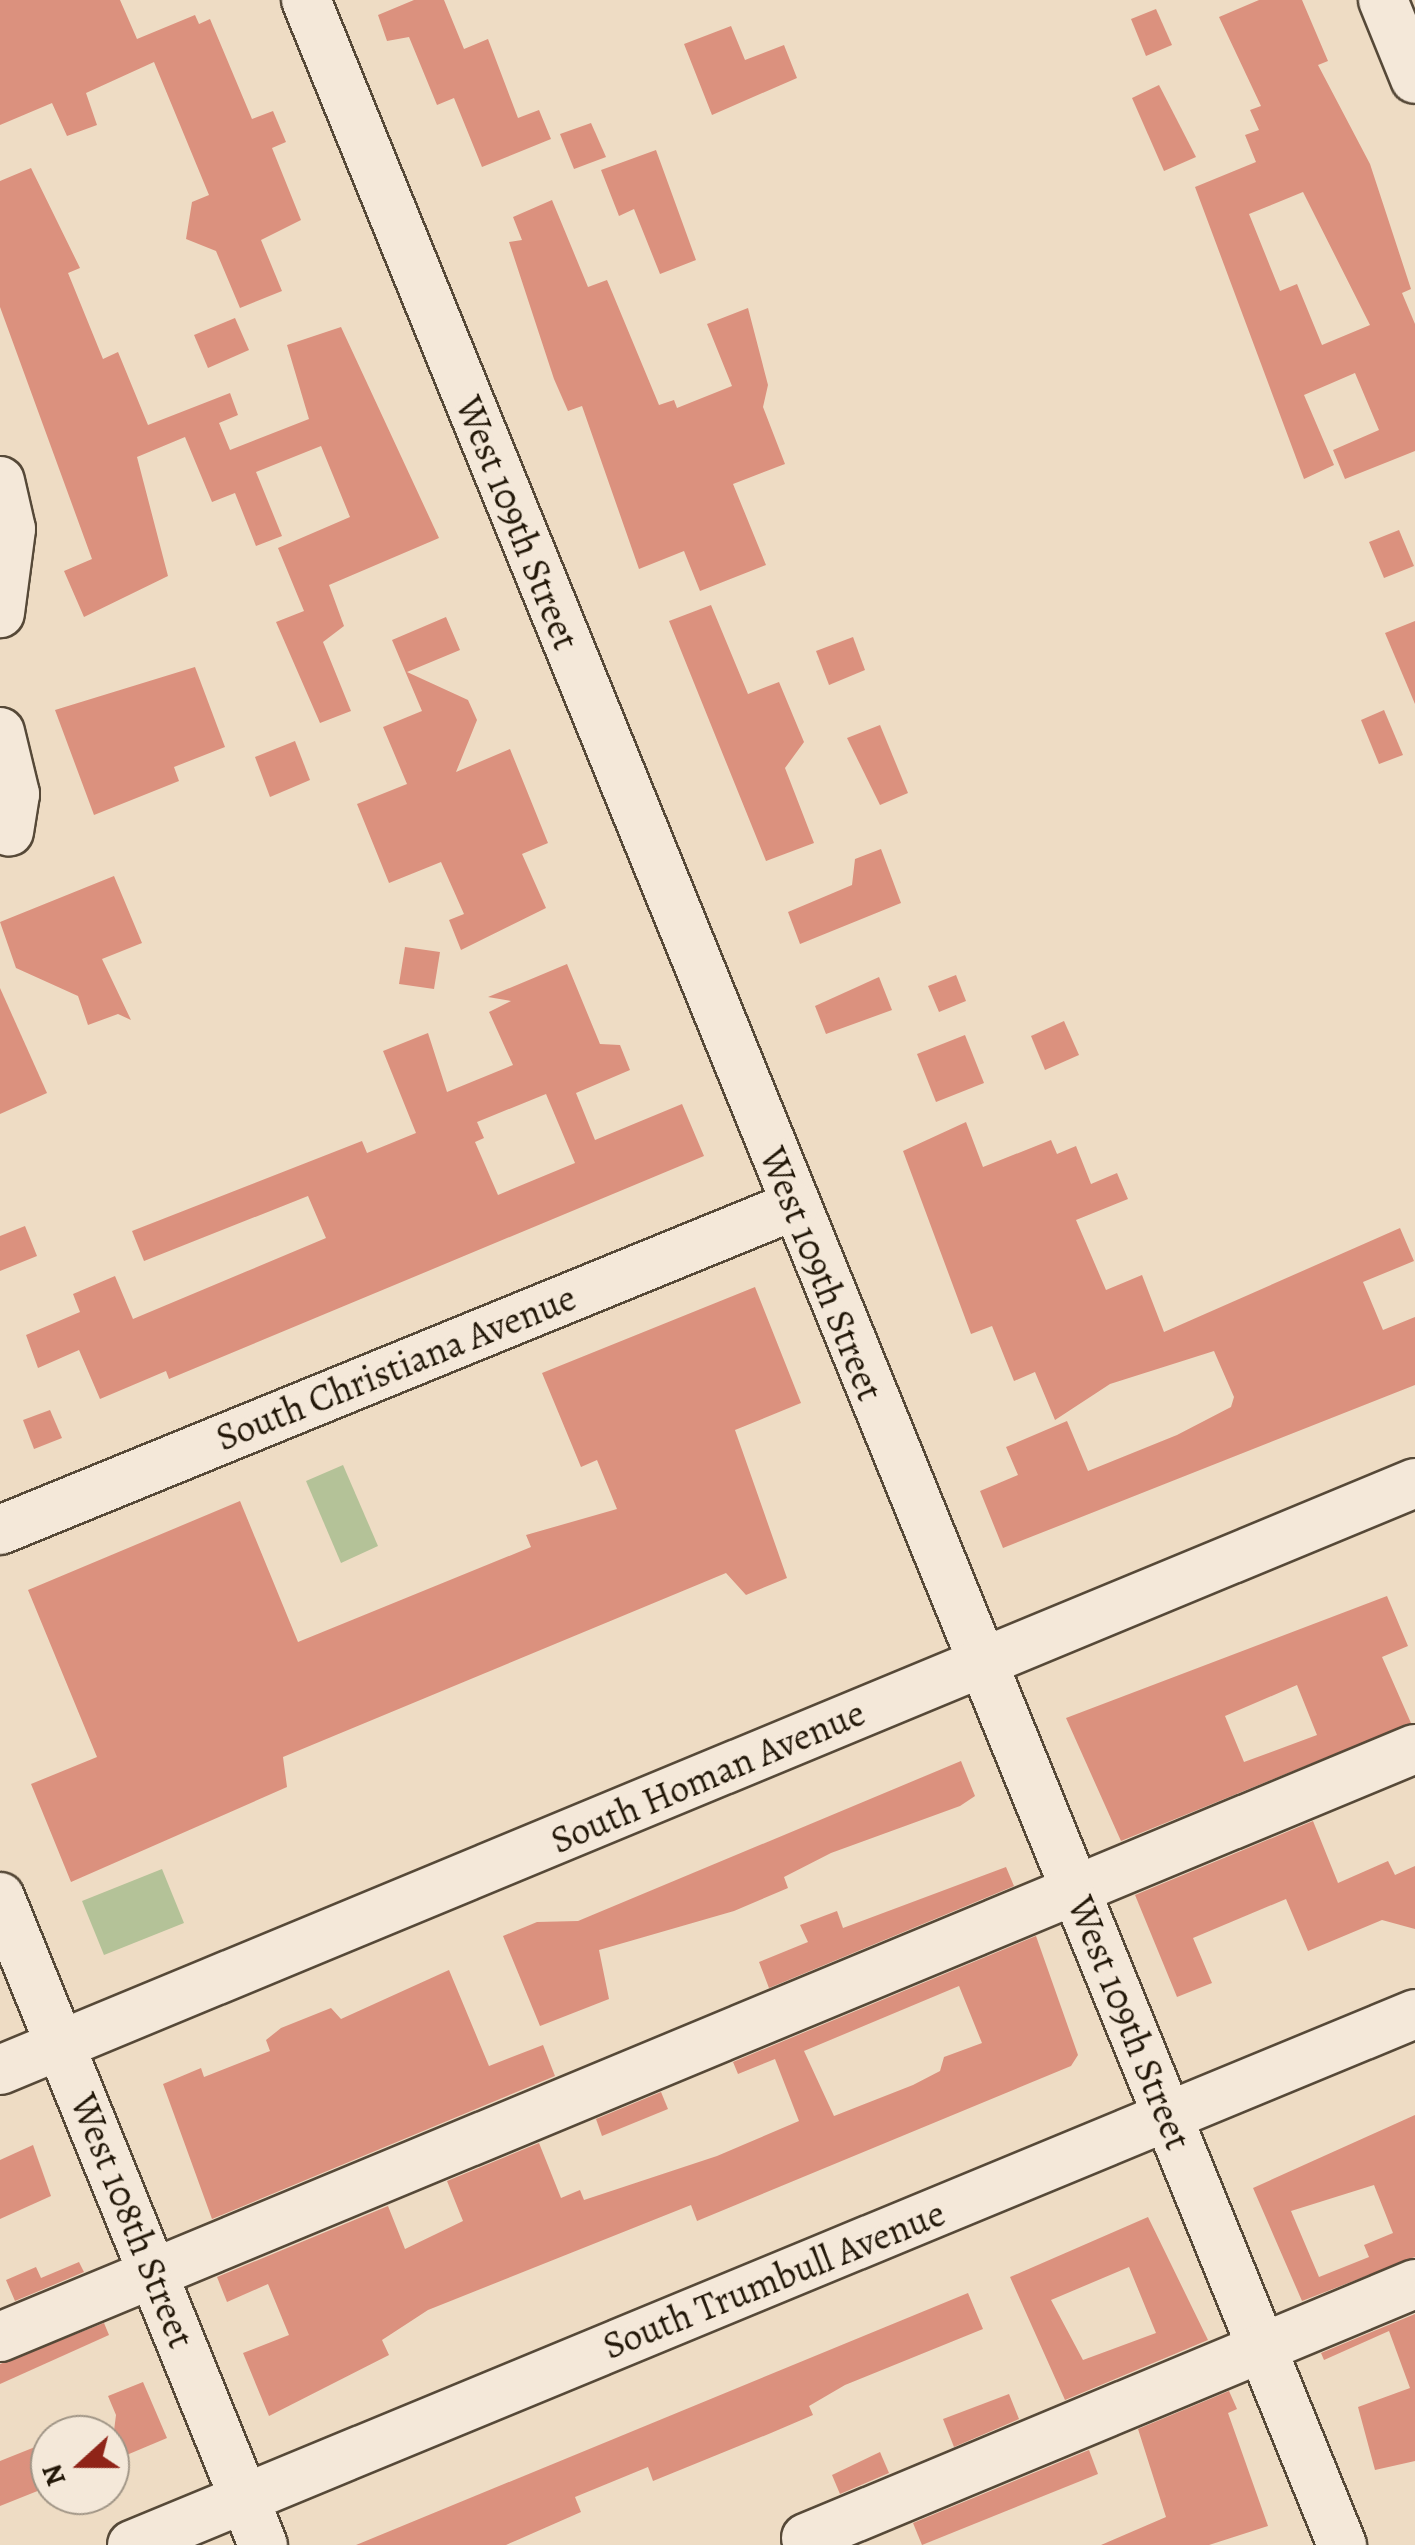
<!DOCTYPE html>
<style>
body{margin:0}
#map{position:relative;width:1415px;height:2545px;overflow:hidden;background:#eedcc4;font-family:Alegreya,serif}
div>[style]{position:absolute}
.green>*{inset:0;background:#b4c298}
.building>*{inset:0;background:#db917e}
.roads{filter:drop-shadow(2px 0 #564938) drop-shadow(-2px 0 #564938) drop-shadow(0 2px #564938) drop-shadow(0 -2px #564938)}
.minor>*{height:48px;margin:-24px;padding:0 24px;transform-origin:24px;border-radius:24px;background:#f4e8d9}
span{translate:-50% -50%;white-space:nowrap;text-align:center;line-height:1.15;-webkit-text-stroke:9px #f4e8d9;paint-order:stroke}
.street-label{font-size:38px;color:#231809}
.north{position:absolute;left:30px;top:2415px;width:100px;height:100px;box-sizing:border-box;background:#f4e8d9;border:2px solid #a09586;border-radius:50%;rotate:249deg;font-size:28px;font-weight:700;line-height:40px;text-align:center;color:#231809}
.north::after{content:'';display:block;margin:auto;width:35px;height:45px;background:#8f2418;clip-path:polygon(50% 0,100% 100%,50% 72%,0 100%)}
</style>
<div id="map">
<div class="green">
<i style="clip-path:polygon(343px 1465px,378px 1546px,341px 1563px,306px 1481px)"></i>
<i style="clip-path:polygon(162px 1869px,184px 1923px,104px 1955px,82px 1901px)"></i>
</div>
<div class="building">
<i style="clip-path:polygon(0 0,120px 0,137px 39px,195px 15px,199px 24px,210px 19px,252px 119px,273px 111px,286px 142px,272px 148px,301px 220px,261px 240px,282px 291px,240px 308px,216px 251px,186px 239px,192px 202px,209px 195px,154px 62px,86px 93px,97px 125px,67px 136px,52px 103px,0 125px)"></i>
<i style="clip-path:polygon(414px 0,444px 0,464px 49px,488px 39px,518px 118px,539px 110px,551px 139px,482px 167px,454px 98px,437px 105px,409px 37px,387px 41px,378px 15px)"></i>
<i style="clip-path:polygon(evenodd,1259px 0,1302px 0,1328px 61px,1318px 65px,1370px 164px,1411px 289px,1402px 293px,1415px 324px,1415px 451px,1345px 479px,1333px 450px,1379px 430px,1355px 373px,1304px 395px,1334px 465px,1304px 479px,1195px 187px,1256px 162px,1245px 135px,1259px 130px,1250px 110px,1261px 106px,1219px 17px,1259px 0,1303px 192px,1370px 325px,1322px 345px,1297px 284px,1280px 291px,1249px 214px,1303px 192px)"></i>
<i style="clip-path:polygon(1156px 9px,1172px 45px,1146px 56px,1131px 19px)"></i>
<i style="clip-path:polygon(731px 26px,745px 60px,784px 45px,797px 78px,712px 115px,684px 44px)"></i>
<i style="clip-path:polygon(1159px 85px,1196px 157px,1164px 171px,1132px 98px)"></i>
<i style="clip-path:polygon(591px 123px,606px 157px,574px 169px,560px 134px)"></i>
<i style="clip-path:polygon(656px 150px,696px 260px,660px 274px,634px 209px,619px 216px,601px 170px)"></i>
<i style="clip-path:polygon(31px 168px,80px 268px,68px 273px,103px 359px,118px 352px,148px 425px,230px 393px,238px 415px,219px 423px,230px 450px,309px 419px,287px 345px,341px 327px,439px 538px,329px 585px,344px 626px,323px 642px,351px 711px,320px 723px,276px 622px,304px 611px,278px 548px,350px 517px,321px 446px,256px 472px,282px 536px,256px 546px,235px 493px,212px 502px,185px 437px,137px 457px,168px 576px,84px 617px,64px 571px,92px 559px,0 307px,0 181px)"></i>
<i style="clip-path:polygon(552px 200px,588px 287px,607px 280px,659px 405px,674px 400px,677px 408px,732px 386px,707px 324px,748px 308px,768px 385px,763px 407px,785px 464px,733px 484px,766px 565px,700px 591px,684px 551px,639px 569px,582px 406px,568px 411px,554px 379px,509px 242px,522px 240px,513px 217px)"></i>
<i style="clip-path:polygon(235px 318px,249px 350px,208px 368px,194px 335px)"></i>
<i style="clip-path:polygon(1399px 530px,1414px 566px,1384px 578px,1369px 542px)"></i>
<i style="clip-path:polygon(711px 605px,748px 694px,779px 682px,804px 742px,785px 768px,814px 843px,766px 861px,669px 621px)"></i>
<i style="clip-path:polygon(446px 617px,460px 650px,407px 672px,468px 700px,477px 720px,456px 772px,510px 749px,548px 843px,522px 854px,546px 908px,461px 950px,449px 920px,464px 914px,441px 862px,389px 883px,357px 804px,407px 784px,383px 727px,422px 711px,392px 640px)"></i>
<i style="clip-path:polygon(1415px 621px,1415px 704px,1385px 633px)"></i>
<i style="clip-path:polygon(853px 637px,865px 670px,829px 685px,816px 651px)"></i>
<i style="clip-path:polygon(195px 667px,225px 747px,174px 767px,179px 781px,94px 815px,55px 710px)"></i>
<i style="clip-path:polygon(1384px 710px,1403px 755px,1379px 764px,1361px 720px)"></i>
<i style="clip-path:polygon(880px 725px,908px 793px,880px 805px,847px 738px)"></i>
<i style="clip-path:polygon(295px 741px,310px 780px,270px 797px,255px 757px)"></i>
<i style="clip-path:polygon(881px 849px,901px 903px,800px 944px,788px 912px,852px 885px,855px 859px)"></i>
<i style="clip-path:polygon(114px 876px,142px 943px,102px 959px,131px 1020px,118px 1014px,88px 1025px,78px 996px,16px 968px,0 922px)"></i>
<i style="clip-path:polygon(405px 947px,440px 952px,434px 989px,399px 984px)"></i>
<i style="clip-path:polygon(evenodd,567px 964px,600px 1044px,620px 1045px,630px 1070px,576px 1093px,595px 1140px,682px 1104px,704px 1156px,169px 1379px,166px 1371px,100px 1399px,79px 1350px,38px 1368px,26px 1335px,80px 1312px,73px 1294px,115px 1276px,133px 1319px,326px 1238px,308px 1196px,144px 1261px,132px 1231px,362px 1141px,367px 1153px,416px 1133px,383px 1051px,428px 1033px,447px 1092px,513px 1065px,489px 1012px,511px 1001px,488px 997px,567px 964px,546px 1094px,575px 1163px,498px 1195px,475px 1142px,484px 1138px,477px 1122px,546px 1094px)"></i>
<i style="clip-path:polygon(956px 975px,966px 1001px,939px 1012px,928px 986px)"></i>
<i style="clip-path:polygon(879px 977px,892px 1010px,826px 1034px,815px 1006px)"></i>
<i style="clip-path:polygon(0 988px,47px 1093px,0 1114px)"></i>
<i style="clip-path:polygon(1064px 1021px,1079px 1055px,1045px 1070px,1031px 1036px)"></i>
<i style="clip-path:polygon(965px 1035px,984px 1083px,936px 1102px,917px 1054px)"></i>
<i style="clip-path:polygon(966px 1122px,983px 1167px,1051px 1140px,1057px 1154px,1076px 1146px,1091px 1184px,1117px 1173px,1128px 1199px,1076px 1220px,1106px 1290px,1142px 1275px,1164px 1332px,1400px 1228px,1414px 1261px,1363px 1282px,1383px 1330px,1415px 1317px,1415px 1385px,1003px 1548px,980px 1491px,1018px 1475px,1006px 1447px,1067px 1421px,1088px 1471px,1177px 1435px,1231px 1407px,1234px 1397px,1214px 1351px,1110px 1384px,1055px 1420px,1035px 1372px,1014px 1381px,992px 1326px,971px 1334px,903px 1151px)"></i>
<i style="clip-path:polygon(25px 1226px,37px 1256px,0 1271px,0 1236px)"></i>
<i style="clip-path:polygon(755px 1287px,801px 1403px,735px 1430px,787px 1578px,746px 1595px,726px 1573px,283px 1757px,287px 1787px,71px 1882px,31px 1784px,97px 1757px,28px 1590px,240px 1501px,298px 1642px,531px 1547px,526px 1535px,617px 1509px,597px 1460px,581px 1467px,542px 1373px)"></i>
<i style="clip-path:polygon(50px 1410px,62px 1438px,34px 1449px,23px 1420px)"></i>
<i style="clip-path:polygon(evenodd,1387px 1596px,1408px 1646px,1382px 1657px,1411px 1723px,1121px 1841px,1066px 1718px,1387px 1596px,1297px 1685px,1317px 1735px,1244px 1762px,1225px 1716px,1297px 1685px)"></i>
<i style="clip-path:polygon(961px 1761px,975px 1796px,960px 1806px,831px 1853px,784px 1877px,788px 1888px,734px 1911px,599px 1950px,609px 1999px,540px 2026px,503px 1936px,537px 1922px,578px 1921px)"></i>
<i style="clip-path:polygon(1313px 1821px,1338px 1883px,1388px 1861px,1395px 1875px,1415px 1866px,1415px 1929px,1382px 1920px,1308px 1951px,1286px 1899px,1193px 1938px,1212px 1983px,1177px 1997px,1135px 1895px)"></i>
<i style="clip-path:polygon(1006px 1867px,1014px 1886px,769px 1988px,759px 1962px,808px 1942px,800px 1925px,837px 1911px,843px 1928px)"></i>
<i style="clip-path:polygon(evenodd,1036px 1936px,1078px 2055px,1071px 2066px,697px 2221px,691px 2205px,428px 2310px,382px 2340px,389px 2355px,269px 2416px,243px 2353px,289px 2335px,268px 2284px,227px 2302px,217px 2277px,388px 2206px,405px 2249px,463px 2221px,447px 2181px,539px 2143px,561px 2198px,580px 2190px,584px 2200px,717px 2156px,799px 2121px,775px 2059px,738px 2074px,733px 2062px,1036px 1936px,959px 1986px,982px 2043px,944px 2057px,940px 2071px,913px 2085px,834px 2116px,804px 2051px,959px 1986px)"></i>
<i style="clip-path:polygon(449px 1970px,489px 2066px,543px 2045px,555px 2076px,212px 2219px,163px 2084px,201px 2068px,204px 2077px,270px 2051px,266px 2040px,281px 2028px,331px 2008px,341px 2019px)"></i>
<i style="clip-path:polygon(661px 2092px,668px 2109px,602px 2136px,596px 2119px)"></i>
<i style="clip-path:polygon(evenodd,1415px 2115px,1415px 2257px,1302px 2301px,1253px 2188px,1415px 2115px,1374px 2185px,1393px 2233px,1364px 2245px,1369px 2257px,1319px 2277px,1291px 2211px,1374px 2185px)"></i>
<i style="clip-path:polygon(33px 2145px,51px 2196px,0 2219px,0 2160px)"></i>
<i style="clip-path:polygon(evenodd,1148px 2217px,1208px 2340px,1065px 2400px,1010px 2277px,1148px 2217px,1129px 2267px,1156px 2333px,1083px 2360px,1051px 2300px,1129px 2267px)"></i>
<i style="clip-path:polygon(79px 2262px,84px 2272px,15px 2301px,6px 2280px,36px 2267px,41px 2278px)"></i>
<i style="clip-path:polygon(968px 2293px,983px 2329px,845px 2385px,809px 2406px,813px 2415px,771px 2433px,653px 2481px,648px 2467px,575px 2497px,581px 2512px,506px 2545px,356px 2545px)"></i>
<i style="clip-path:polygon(1415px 2314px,1415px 2461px,1375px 2470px,1358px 2407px,1410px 2388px,1389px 2331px,1324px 2360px,1321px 2353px)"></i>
<i style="clip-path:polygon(104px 2323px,109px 2335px,0 2384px,0 2364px)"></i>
<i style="clip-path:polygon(143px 2382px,167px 2438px,110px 2462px,116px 2415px,108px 2396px)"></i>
<i style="clip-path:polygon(1229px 2391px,1237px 2409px,1228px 2413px,1268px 2526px,1209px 2545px,1101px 2545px,1166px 2517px,1138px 2429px)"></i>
<i style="clip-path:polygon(1009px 2394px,1019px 2419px,954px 2447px,943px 2419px)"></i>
<i style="clip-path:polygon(50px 2441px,50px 2486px,0 2506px,0 2461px)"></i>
<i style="clip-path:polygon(1089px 2450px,1098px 2474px,922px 2545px,913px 2523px)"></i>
<i style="clip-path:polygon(880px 2452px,889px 2473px,840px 2494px,832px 2475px)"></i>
</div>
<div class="roads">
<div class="minor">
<i style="left:306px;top:0;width:2748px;rotate:67.85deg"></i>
<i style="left:1383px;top:0;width:85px;rotate:67.9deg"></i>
<i style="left:0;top:481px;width:49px;rotate:77.1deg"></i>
<i style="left:11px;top:529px;width:85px;rotate:97.5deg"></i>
<i style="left:0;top:732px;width:64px;rotate:76.4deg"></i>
<i style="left:15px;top:794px;width:38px;rotate:99deg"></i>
<i style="left:0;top:1530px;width:857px;rotate:-22.22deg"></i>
<i style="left:0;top:1897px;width:699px;rotate:67.91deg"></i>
<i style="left:0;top:2070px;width:1532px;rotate:-22.53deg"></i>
<i style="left:0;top:2337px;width:1532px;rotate:-22.57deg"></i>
<i style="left:806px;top:2538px;width:660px;rotate:-22.64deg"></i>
<i style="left:132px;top:2545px;width:1389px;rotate:-22.48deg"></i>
</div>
</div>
<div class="street-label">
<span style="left:517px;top:523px;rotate:68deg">West 109th Street</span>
<span style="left:821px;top:1274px;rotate:68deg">West 109th Street</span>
<span style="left:396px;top:1368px;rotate:-22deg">South Christiana Avenue</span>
<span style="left:708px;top:1777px;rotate:-23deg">South Homan Avenue</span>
<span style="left:1129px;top:2023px;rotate:68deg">West 109th Street</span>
<span style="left:132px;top:2221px;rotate:68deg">West 108th Street</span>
<span style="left:774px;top:2280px;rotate:-22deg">South Trumbull Avenue</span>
</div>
<div class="north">N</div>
</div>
